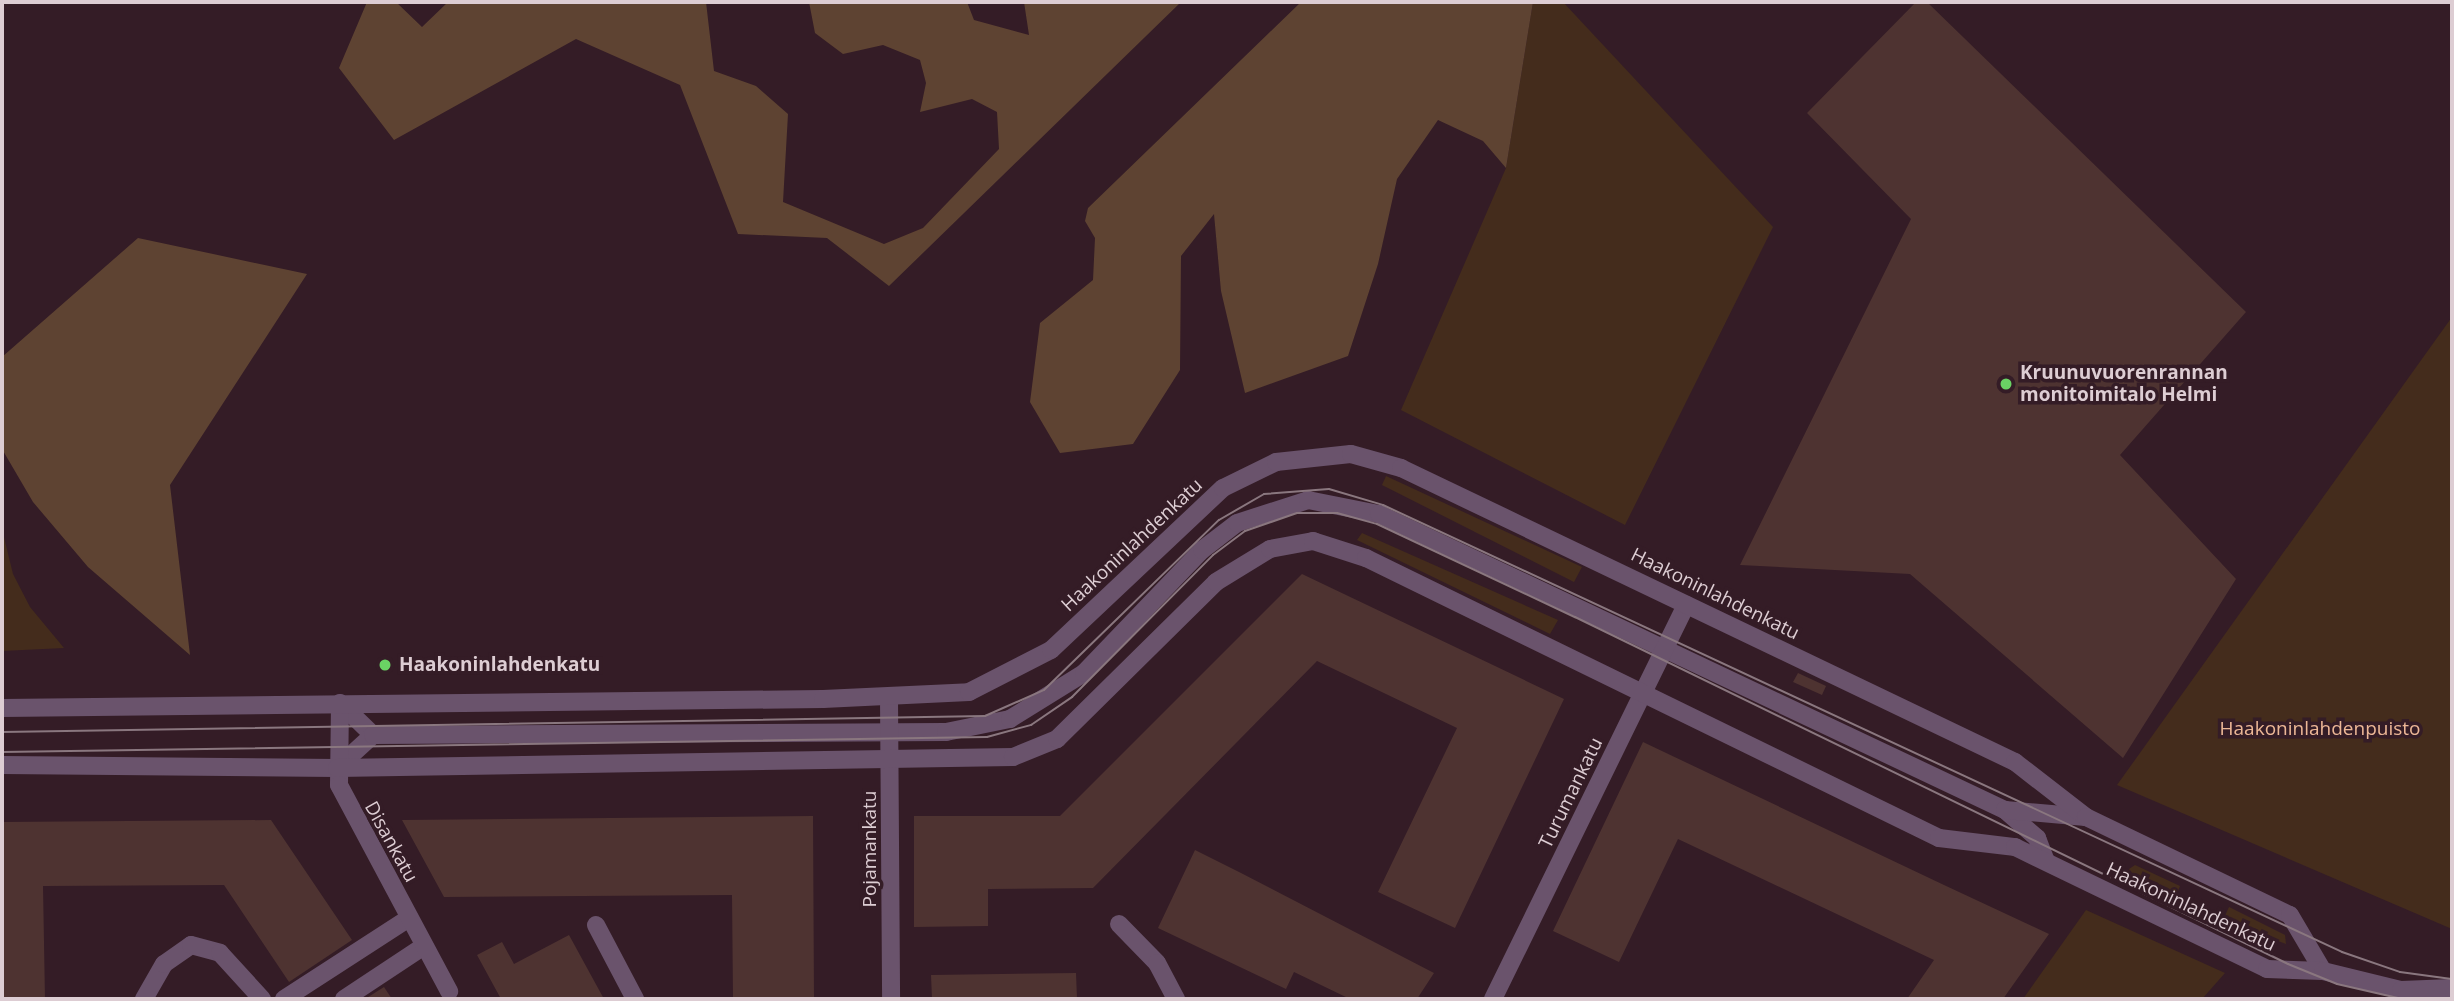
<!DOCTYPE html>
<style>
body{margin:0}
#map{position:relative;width:2454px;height:1001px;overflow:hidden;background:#341c26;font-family:"Open Sans",sans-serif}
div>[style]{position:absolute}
.green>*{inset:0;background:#442c1c}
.forest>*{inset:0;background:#5e4332}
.building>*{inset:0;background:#4e3331}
.service>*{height:18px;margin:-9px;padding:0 9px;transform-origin:9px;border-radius:9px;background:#6a536c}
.minor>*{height:18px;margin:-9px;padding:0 9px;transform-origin:9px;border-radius:9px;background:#6a536c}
.tertiary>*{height:18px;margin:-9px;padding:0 9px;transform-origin:9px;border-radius:9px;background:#6a536c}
.tram>*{height:2px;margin:-1px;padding:0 1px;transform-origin:1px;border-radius:1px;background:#8a777f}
.dots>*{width:19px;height:19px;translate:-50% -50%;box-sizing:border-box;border:4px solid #341c26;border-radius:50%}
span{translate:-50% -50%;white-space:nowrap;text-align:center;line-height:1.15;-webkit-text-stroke:7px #341c26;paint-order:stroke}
.poi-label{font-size:19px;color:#ddcdd3;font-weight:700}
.left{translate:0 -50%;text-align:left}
.street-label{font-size:19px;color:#ddcdd3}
.park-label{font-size:19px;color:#ecb796}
.frame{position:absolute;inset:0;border:4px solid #ddcdd3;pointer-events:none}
</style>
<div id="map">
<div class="green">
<i style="clip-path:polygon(1533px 2px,1563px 2px,1773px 227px,1625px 525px,1401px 410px,1506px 168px)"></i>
<i style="clip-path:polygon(2452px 317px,2452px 929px,2117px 785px)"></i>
<i style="clip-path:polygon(1386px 476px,1582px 567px,1574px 582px,1382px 485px)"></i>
<i style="clip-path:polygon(2px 529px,13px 574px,30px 607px,64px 648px,2px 651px)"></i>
<i style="clip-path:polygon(1362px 533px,1558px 620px,1550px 634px,1357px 540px)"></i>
<i style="clip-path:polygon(2135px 865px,2180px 886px,2175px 899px,2133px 877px,2129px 869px)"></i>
<i style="clip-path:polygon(2229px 907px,2285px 935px,2286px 944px,2223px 920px)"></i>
<i style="clip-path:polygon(2086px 910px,2225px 973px,2202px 999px,2023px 999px)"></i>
</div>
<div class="forest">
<i style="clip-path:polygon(367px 2px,396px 2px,422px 27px,448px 2px,706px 2px,714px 71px,756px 86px,788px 114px,783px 202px,884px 244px,923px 228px,999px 149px,997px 112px,972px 99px,920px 112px,926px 83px,920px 60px,883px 45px,843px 54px,815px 33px,809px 2px,967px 2px,974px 20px,1029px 35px,1024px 2px,1181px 2px,889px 286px,827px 238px,738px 234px,680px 85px,576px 39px,394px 140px,339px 68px)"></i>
<i style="clip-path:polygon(1301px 2px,1533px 2px,1506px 168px,1483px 141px,1438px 120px,1397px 179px,1378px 264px,1348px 356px,1245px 393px,1221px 291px,1214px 214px,1181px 256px,1180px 370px,1133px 444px,1060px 453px,1030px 402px,1040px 323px,1093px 280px,1095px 238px,1085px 221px,1088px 208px)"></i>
<i style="clip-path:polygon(138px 238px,307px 274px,170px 485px,190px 655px,88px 567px,33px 502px,2px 449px,2px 357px)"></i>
</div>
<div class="building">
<i style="clip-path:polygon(1916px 2px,1927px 2px,2246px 312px,2120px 455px,2236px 579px,2123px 758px,1910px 574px,1740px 565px,1911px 219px,1807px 113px)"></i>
<i style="clip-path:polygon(1302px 574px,1564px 699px,1455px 928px,1378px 892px,1457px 728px,1317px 661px,1093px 888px,988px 889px,988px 926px,914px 927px,914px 816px,1060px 816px)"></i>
<i style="clip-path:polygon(1798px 673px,1826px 686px,1822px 695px,1793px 682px)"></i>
<i style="clip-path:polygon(1643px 742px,1944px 885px,2049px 934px,2003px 999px,1907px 999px,1934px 960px,1678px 839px,1619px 962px,1553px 931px)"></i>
<i style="clip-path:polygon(813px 816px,814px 999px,733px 999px,732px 895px,444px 897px,402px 820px)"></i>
<i style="clip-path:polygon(271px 820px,352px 940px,289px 982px,224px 885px,43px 886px,45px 999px,2px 999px,2px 822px)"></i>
<i style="clip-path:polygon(1195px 850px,1241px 873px,1434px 973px,1417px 999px,1350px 999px,1294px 972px,1286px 989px,1158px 928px)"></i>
<i style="clip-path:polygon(569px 935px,604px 999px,501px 999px,477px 955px,502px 942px,514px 964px)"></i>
<i style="clip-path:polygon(1076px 973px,1077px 999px,932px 999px,931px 975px)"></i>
<i style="clip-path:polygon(384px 987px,392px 999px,365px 999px)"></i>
</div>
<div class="service">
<i style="left:340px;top:703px;width:46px;rotate:44.1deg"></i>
<i style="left:337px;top:768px;width:49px;rotate:-42.5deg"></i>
<i style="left:373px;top:735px;width:573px;rotate:-0.3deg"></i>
<i style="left:946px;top:732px;width:65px;rotate:-11.5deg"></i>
<i style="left:1010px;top:719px;width:87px;rotate:-31.9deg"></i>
<i style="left:1084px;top:673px;width:170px;rotate:-46.2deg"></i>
<i style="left:1202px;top:550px;width:44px;rotate:-37.6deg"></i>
<i style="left:1237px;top:523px;width:75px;rotate:-17.9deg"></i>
<i style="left:1308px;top:500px;width:72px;rotate:11.2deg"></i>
<i style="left:1379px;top:514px;width:692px;rotate:25.31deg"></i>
<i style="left:2005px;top:810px;width:43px;rotate:41.2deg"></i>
<i style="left:2037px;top:838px;width:25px;rotate:69deg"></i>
<i style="left:2005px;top:810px;width:81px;rotate:4.9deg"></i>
<i style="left:1119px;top:924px;width:54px;rotate:45.7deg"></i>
<i style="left:1157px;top:963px;width:41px;rotate:62.2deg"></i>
<i style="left:596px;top:925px;width:84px;rotate:62.2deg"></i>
<i style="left:144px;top:999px;width:40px;rotate:-60.3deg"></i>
<i style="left:164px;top:964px;width:33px;rotate:-35deg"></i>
<i style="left:191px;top:945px;width:30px;rotate:15deg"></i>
<i style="left:220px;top:953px;width:62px;rotate:47.6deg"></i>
<i style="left:284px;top:999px;width:149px;rotate:-32.9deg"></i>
<i style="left:344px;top:999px;width:96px;rotate:-33.5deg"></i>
</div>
<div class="minor">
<i style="left:889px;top:698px;width:301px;rotate:89.6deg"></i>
<i style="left:340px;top:703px;width:82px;rotate:90.7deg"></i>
<i style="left:339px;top:785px;width:234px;rotate:61.9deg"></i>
<i style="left:1493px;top:999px;width:439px;rotate:-63.9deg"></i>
</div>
<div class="tertiary">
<i style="left:2px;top:708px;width:821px;rotate:-0.63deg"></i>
<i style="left:823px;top:699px;width:146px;rotate:-2.7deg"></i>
<i style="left:969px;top:692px;width:92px;rotate:-27.1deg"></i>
<i style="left:1051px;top:650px;width:236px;rotate:-43.3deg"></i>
<i style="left:1223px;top:488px;width:59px;rotate:-26.1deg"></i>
<i style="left:1276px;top:462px;width:75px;rotate:-6.1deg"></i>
<i style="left:1351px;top:454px;width:52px;rotate:15.6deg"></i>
<i style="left:1401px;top:468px;width:681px;rotate:25.59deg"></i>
<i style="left:2015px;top:762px;width:90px;rotate:37.8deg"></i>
<i style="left:2086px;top:817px;width:226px;rotate:25.7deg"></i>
<i style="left:2290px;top:915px;width:65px;rotate:59.5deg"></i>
<i style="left:2px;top:765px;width:335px;rotate:0.5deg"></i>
<i style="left:337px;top:768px;width:676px;rotate:-0.93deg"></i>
<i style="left:1013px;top:757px;width:48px;rotate:-22.2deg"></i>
<i style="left:1057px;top:739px;width:223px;rotate:-44.6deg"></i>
<i style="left:1216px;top:582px;width:63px;rotate:-31.4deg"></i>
<i style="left:1270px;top:549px;width:44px;rotate:-10.5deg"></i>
<i style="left:1313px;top:541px;width:56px;rotate:17.8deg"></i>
<i style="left:1366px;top:558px;width:638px;rotate:26.04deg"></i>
<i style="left:1939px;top:838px;width:77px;rotate:6.8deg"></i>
<i style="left:2015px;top:847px;width:280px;rotate:25.8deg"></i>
<i style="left:2267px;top:969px;width:56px;rotate:2deg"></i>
<i style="left:2323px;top:971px;width:80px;rotate:13.7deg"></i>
<i style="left:2401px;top:990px;width:51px;rotate:-2.2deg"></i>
</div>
<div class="tram">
<i style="left:2px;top:732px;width:983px;rotate:-0.93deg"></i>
<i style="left:985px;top:716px;width:64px;rotate:-23.8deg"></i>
<i style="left:1044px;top:690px;width:244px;rotate:-44.2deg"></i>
<i style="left:1219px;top:520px;width:52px;rotate:-30deg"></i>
<i style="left:1264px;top:494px;width:65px;rotate:-4.4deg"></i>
<i style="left:1329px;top:489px;width:56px;rotate:16.5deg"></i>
<i style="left:1383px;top:505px;width:1058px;rotate:24.99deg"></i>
<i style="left:2342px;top:952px;width:61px;rotate:19deg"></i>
<i style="left:2400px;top:972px;width:52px;rotate:7.7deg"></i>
<i style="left:2px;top:752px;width:985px;rotate:-0.87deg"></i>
<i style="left:987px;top:737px;width:46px;rotate:-15.3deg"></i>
<i style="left:1031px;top:725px;width:50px;rotate:-34.3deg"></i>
<i style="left:1072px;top:697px;width:200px;rotate:-45.2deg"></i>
<i style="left:1213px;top:555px;width:40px;rotate:-37deg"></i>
<i style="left:1245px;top:531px;width:55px;rotate:-19.1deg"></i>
<i style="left:1297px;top:513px;width:40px"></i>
<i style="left:1337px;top:513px;width:41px;rotate:15.4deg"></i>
<i style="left:1377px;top:524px;width:219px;rotate:25.2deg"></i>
<i style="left:1575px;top:617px;width:793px;rotate:25.95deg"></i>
<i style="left:2288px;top:964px;width:53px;rotate:22.2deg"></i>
<i style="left:2337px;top:984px;width:67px;rotate:13deg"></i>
</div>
<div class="dots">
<i style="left:2006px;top:384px;background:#6ad364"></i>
<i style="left:385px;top:665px;background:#6ad364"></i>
</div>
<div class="poi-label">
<span class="left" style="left:2020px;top:384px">Kruunuvuorenrannan<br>monitoimitalo Helmi</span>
<span class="left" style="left:399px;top:665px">Haakoninlahdenkatu</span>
</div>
<div class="street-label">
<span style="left:1132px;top:545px;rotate:-43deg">Haakoninlahdenkatu</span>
<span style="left:1715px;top:594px;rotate:26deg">Haakoninlahdenkatu</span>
<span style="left:1571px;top:793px;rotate:-64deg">Turumankatu</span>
<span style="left:391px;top:842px;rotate:61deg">Disankatu</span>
<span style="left:870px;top:849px;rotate:-90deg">Pojamankatu</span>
<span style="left:2191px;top:907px;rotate:25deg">Haakoninlahdenkatu</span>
</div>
<div class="park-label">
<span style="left:2320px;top:729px">Haakoninlahdenpuisto</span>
</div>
<div class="frame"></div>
</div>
